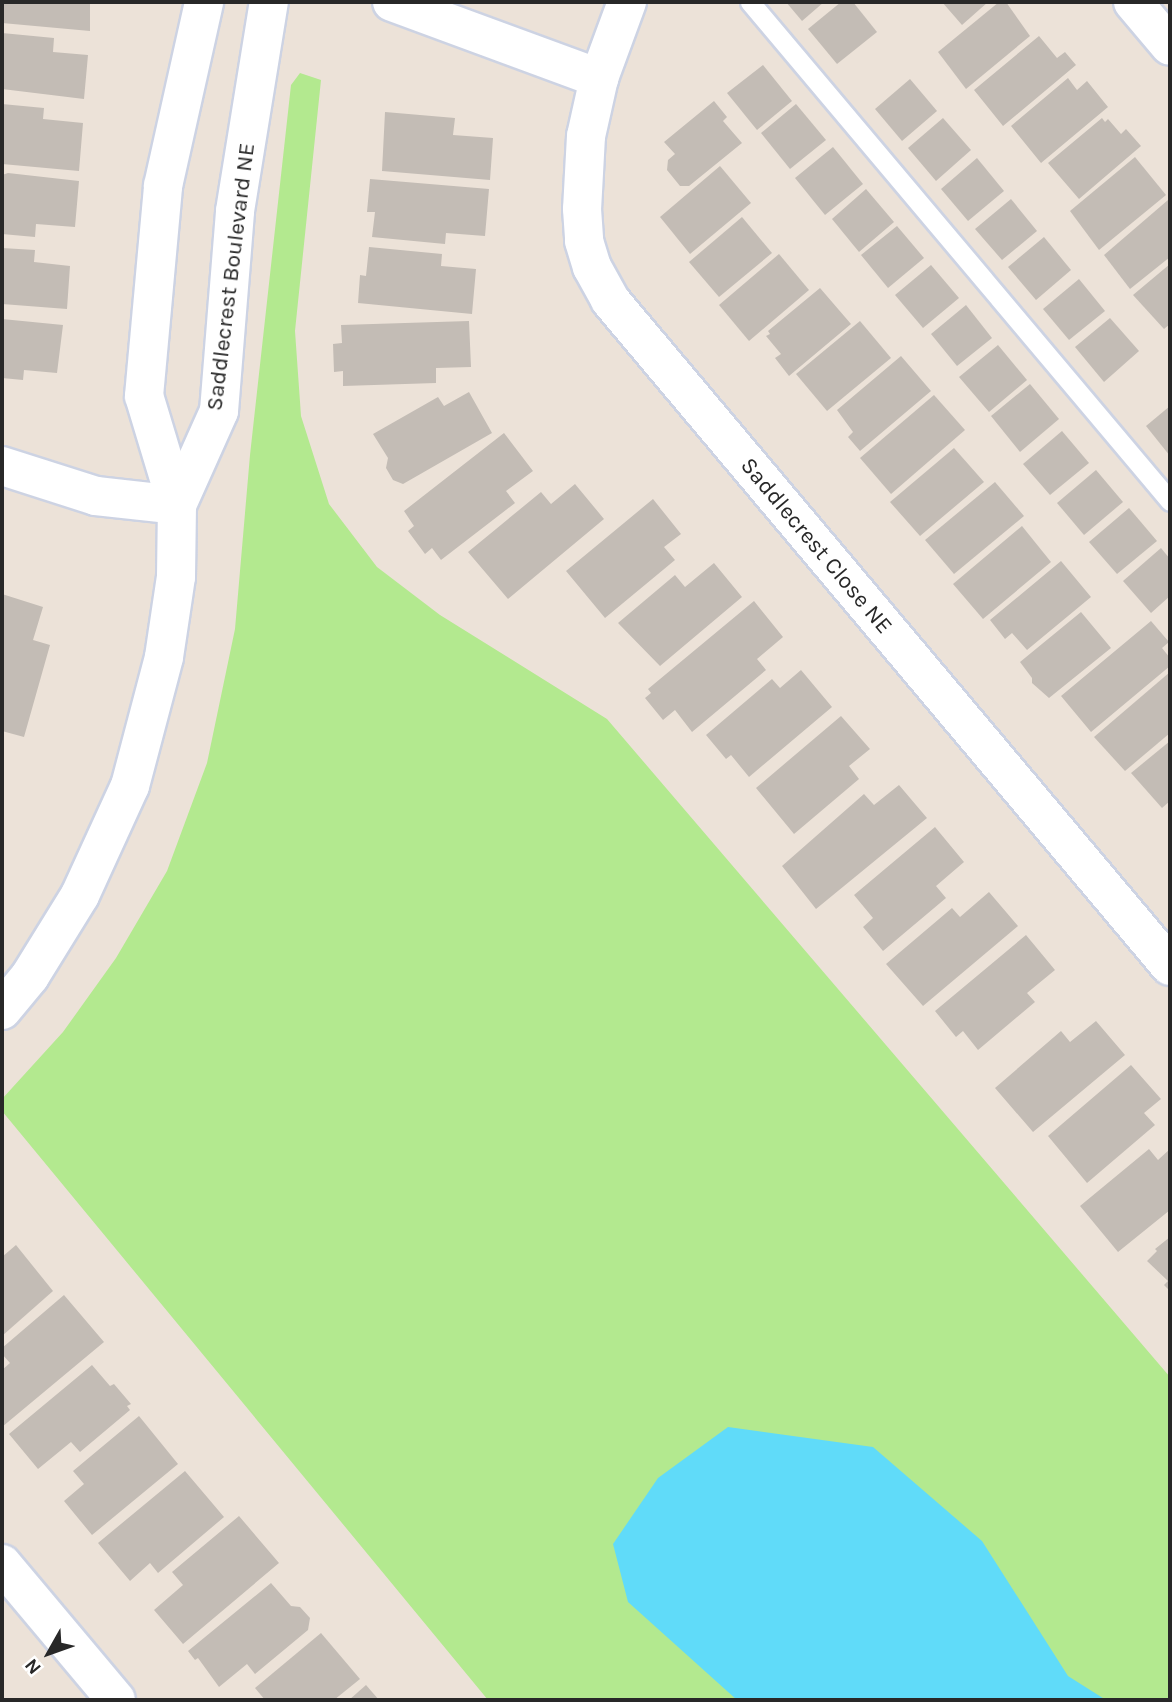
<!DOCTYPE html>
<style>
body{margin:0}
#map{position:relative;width:1172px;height:1702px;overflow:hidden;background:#ece2d8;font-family:Karla,sans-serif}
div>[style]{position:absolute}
.green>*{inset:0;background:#b3e98f}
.water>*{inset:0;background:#60dbf9}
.building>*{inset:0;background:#c3bcb5}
.roads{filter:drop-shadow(2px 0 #cdd3e3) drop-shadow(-2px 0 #cdd3e3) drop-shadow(0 2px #cdd3e3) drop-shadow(0 -2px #cdd3e3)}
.lane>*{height:19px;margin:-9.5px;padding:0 9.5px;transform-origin:9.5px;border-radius:9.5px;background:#fff}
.street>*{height:38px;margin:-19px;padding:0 19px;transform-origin:19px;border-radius:19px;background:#fff}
.secondary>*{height:38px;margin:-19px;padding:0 19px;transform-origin:19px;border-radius:19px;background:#fff}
span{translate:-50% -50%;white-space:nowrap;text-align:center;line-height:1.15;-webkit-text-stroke:5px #fff;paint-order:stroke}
.street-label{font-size:23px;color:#282828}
.frame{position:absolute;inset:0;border:4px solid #282828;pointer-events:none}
.north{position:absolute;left:14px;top:1618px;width:70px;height:70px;-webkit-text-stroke:5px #fff;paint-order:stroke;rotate:230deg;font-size:19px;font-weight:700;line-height:28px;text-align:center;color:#282828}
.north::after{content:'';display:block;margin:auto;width:24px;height:32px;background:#282828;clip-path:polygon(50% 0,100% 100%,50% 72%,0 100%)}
</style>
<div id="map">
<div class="green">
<i style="clip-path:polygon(300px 73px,321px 80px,295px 331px,301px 416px,329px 504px,377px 567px,440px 615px,607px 719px,1170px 1377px,1170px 1700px,488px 1700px,2px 1111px,2px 1099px,63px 1032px,116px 958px,167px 871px,207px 763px,235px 629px,250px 455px,291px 85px)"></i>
</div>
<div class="water">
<i style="clip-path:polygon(728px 1427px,873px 1447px,982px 1541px,1068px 1676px,1106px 1700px,737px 1700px,628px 1602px,613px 1544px,658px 1478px)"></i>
</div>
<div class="building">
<i style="clip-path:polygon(2px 2px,90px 2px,90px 31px,2px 23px)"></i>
<i style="clip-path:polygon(786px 2px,824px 2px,802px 21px)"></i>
<i style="clip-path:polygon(841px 2px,853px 2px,877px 32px,837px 64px,808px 29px)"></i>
<i style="clip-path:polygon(942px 2px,988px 2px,962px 25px)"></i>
<i style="clip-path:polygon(999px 2px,1006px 2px,1030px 36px,966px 89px,938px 52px)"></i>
<i style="clip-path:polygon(2px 33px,54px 38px,53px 52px,88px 55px,84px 99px,2px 89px)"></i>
<i style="clip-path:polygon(1039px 36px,1057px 58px,1065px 52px,1076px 65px,1003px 126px,974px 90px)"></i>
<i style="clip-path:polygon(763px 65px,792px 101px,757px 130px,727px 93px)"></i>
<i style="clip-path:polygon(1068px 78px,1077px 90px,1087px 81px,1108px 107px,1041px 163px,1011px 126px)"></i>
<i style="clip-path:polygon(910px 79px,937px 111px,902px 141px,875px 109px)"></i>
<i style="clip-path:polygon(714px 101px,727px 117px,723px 121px,742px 143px,689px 186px,680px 186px,667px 170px,668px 160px,675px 154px,664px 142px)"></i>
<i style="clip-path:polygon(2px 104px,44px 108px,43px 119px,83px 123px,79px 171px,2px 164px)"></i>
<i style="clip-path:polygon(796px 104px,826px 140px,790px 169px,761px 133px)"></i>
<i style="clip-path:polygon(385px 112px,455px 118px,453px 135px,493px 138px,490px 180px,382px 171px)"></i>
<i style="clip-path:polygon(943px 118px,971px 150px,936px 181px,908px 148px)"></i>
<i style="clip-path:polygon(1102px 118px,1105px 122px,1108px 119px,1121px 134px,1126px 129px,1141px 146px,1079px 199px,1048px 163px)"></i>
<i style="clip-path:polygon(833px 147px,863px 184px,825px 215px,795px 178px)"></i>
<i style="clip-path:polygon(1135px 157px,1166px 195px,1099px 250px,1070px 211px)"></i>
<i style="clip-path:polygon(977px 158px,1004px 191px,968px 221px,941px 189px)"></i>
<i style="clip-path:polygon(720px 166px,751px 203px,690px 254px,660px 217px)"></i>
<i style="clip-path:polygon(8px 173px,79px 181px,75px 227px,36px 224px,35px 237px,2px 234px,2px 175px)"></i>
<i style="clip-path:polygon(370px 179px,489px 189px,485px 236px,446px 233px,445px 244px,372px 237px,375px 212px,367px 212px)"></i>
<i style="clip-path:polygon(866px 189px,894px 222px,859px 252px,832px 219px)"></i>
<i style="clip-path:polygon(1011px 199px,1037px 231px,1002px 260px,975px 229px)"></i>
<i style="clip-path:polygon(1168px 200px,1170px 257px,1130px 289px,1104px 255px)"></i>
<i style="clip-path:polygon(742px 217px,772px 253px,719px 297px,689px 262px)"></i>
<i style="clip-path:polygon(897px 226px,924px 258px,888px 288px,861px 255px)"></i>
<i style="clip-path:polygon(1044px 237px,1071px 270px,1036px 300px,1008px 267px)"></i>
<i style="clip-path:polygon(369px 247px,442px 254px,441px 266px,476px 269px,472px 314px,358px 303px,360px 275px,366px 276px)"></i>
<i style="clip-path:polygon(2px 248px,35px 250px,34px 262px,70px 266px,67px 309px,2px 304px)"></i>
<i style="clip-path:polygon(779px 254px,809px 290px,749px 341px,719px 305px)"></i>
<i style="clip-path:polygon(1170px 264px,1170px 324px,1164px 329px,1133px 295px)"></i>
<i style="clip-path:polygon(931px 265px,959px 298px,923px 328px,895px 295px)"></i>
<i style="clip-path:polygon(1079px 279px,1105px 311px,1069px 340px,1043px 309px)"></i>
<i style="clip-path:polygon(820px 288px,851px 324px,789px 376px,775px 358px,781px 354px,766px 336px,770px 334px,768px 331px)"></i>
<i style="clip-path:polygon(966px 305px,992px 338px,957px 366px,931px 334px)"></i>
<i style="clip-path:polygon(1110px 318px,1139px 351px,1104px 382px,1075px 347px)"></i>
<i style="clip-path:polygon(2px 319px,63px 325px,57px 373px,24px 370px,23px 380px,2px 378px)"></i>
<i style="clip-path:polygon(469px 321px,471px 367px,436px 368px,436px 383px,343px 386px,343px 371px,334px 372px,333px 344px,342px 343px,341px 325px)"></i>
<i style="clip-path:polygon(860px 321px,891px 358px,827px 411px,796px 374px)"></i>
<i style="clip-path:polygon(998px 345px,1027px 380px,989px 412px,959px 377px)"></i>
<i style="clip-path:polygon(901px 356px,931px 391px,860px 451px,848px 437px,853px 432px,837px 410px)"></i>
<i style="clip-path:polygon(1030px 384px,1059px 419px,1020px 452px,991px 416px)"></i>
<i style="clip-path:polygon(469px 392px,492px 433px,403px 484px,393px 480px,386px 468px,388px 458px,373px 434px,438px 397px,444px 406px)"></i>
<i style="clip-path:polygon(934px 395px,965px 430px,891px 494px,860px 458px)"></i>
<i style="clip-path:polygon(1170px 406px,1170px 456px,1146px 426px)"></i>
<i style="clip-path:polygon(1062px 431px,1089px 463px,1050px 495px,1023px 464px)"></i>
<i style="clip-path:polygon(504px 433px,533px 471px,506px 491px,515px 503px,441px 560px,432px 548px,425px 554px,408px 531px,414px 526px,404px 511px)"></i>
<i style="clip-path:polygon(954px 448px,984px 482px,920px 536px,890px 502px)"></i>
<i style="clip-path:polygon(1096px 470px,1123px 502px,1084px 535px,1057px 503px)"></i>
<i style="clip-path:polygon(995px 482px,1024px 516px,954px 574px,925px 540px)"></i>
<i style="clip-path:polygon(575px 484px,604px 519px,508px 599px,468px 552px,541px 492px,551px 504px)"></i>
<i style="clip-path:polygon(653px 499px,681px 534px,664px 547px,675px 560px,605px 618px,566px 571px)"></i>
<i style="clip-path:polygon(1129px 508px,1157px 541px,1117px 574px,1089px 542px)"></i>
<i style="clip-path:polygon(1022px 526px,1051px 562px,983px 619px,953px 584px)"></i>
<i style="clip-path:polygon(1161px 548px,1170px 559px,1170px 596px,1151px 613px,1123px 581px)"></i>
<i style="clip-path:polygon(1061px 561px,1091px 597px,1027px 650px,1012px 633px,1005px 639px,990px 620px)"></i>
<i style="clip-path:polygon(714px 563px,742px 597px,660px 666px,618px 623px,675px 575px,685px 587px)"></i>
<i style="clip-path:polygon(2px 594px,43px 607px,33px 640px,50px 645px,24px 737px,2px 731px)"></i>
<i style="clip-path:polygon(754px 601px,783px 637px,757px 659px,766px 670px,692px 732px,675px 710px,663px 720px,645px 698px,651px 693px,648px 689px)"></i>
<i style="clip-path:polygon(1081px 612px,1111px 648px,1049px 698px,1032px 683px,1032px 678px,1020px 662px)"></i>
<i style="clip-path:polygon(1151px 621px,1169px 642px,1162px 648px,1170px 658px,1170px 666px,1091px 732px,1061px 696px)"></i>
<i style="clip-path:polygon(801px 670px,832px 707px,749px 777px,731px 755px,726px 759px,706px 735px,772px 679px,780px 688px)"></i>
<i style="clip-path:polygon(1170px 672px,1170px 733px,1125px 771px,1094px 737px)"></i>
<i style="clip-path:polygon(841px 716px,870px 749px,849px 766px,859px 779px,794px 834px,756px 788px)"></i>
<i style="clip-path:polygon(1170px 741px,1170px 801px,1162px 808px,1131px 773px)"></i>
<i style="clip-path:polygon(899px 785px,927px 818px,816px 909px,782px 866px,864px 794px,874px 805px)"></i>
<i style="clip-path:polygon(935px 827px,964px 862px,936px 886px,946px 898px,883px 951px,863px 927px,873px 918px,854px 895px)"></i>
<i style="clip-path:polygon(989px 892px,1018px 926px,923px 1006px,886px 964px,952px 908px,960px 917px)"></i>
<i style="clip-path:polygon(1026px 935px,1055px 970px,1027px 993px,1035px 1002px,978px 1050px,963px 1031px,956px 1037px,935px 1011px)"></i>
<i style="clip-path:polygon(1096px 1021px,1125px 1055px,1033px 1132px,995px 1088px,1061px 1031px,1070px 1042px)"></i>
<i style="clip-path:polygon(1131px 1065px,1161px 1099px,1144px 1113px,1155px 1125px,1087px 1183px,1048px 1136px)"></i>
<i style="clip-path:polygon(1149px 1149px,1158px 1160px,1170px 1149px,1170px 1210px,1118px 1252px,1080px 1206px)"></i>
<i style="clip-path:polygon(1170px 1237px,1170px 1291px,1164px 1285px,1168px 1281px,1147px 1261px,1157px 1251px,1155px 1249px)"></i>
<i style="clip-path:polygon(16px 1245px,53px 1291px,2px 1336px,2px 1257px)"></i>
<i style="clip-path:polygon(64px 1295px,104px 1342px,2px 1427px,2px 1370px,10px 1363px,2px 1354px,2px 1348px)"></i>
<i style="clip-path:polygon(92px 1365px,110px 1386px,114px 1384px,131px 1404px,127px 1406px,130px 1410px,80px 1452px,71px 1442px,38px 1469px,9px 1434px)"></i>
<i style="clip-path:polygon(139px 1416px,178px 1464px,92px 1535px,64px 1501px,84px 1484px,73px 1471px)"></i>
<i style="clip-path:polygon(185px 1471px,224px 1517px,158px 1573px,150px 1563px,130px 1581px,98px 1543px)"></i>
<i style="clip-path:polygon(239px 1516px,279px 1563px,183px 1644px,154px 1610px,183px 1585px,172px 1572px)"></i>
<i style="clip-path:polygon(271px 1583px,291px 1606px,300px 1607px,310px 1618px,308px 1630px,255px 1674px,247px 1664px,219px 1687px,198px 1658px,195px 1660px,188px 1651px)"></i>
<i style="clip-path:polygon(321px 1633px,360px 1679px,334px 1700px,265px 1700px,255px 1688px)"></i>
<i style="clip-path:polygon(366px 1685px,379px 1700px,349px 1700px)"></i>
</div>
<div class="roads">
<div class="lane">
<i style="left:750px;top:2px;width:652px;rotate:49.91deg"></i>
</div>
<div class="street">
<i style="left:392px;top:2px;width:221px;rotate:20.2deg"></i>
<i style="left:627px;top:2px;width:81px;rotate:110.2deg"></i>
<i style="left:599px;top:78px;width:59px;rotate:102.6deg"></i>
<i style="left:586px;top:136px;width:73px;rotate:93.1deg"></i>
<i style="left:582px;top:209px;width:32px;rotate:86deg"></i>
<i style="left:584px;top:241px;width:27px;rotate:73deg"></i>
<i style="left:592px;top:267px;width:38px;rotate:61deg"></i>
<i style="left:610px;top:300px;width:870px;rotate:49.94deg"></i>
<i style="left:1133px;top:2px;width:57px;rotate:49.9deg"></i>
<i style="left:2px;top:466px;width:99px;rotate:17.7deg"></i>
<i style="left:96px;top:496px;width:81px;rotate:6.3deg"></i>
<i style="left:2px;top:1564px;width:177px;rotate:50deg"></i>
</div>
<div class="secondary">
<i style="left:177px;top:505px;width:103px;rotate:-65.9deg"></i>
<i style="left:219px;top:411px;width:201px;rotate:-85.4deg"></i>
<i style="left:235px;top:211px;width:212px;rotate:-80.8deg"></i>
<i style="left:2px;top:1010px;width:44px;rotate:-50.5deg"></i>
<i style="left:30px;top:976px;width:95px;rotate:-58.3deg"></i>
<i style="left:80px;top:895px;width:120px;rotate:-65.4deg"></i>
<i style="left:130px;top:786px;width:133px;rotate:-75.2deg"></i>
<i style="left:164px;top:657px;width:81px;rotate:-81.5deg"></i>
<i style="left:176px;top:577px;width:72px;rotate:-89.2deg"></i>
<i style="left:177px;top:505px;width:114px;rotate:-106.8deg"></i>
<i style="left:144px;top:396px;width:211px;rotate:-84.8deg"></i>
<i style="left:163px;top:186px;width:189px;rotate:-77.4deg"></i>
</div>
</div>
<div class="street-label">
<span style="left:231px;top:277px;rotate:-83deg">Saddlecrest Boulevard NE</span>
<span style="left:816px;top:546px;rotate:50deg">Saddlecrest Close NE</span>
</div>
<div class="frame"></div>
<div class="north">N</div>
</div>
